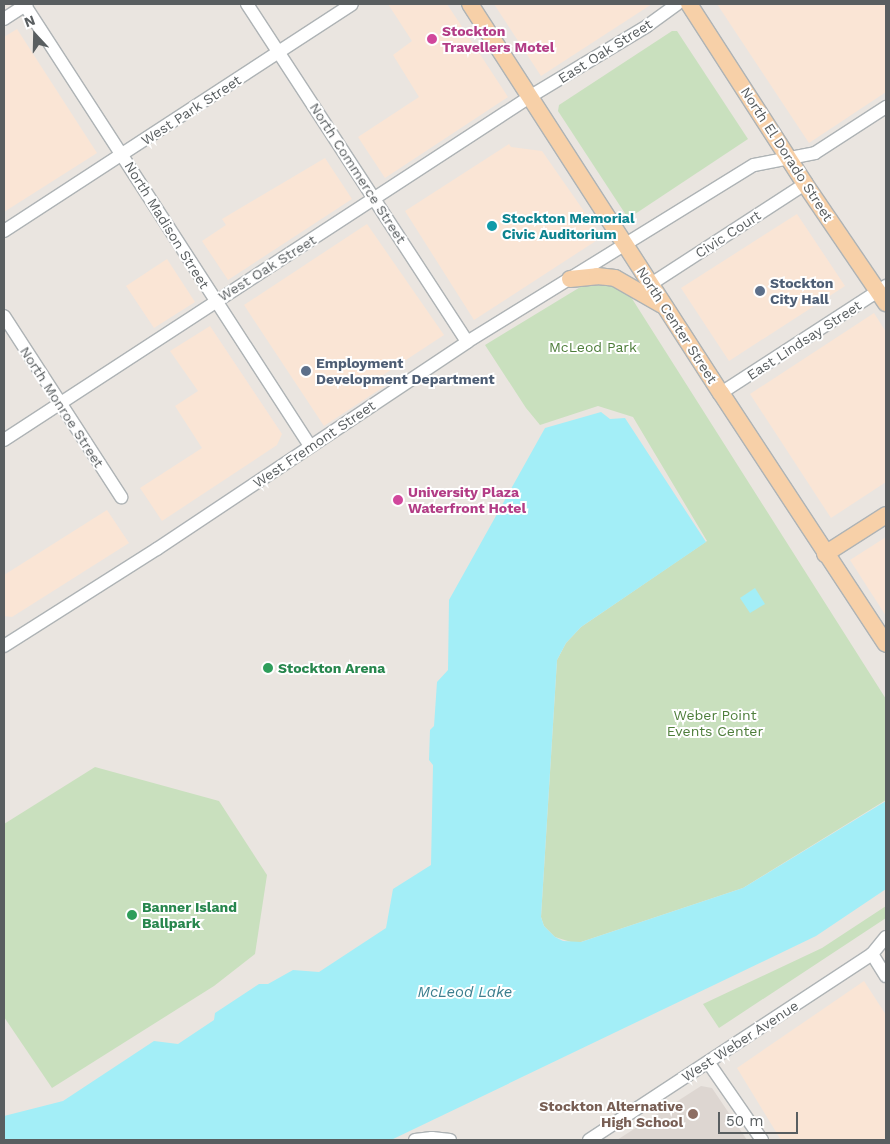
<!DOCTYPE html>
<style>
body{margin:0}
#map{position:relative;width:890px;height:1144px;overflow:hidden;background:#eae5e0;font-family:"Work Sans",sans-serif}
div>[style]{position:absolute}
.commercial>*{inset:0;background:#fae5d5}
.education>*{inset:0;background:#ddd6d1}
.green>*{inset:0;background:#c9e0be}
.water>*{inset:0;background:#a3eef7}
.roads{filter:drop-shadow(1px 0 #aeb3b5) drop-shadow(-1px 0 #aeb3b5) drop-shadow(0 1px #aeb3b5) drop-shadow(0 -1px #aeb3b5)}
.minor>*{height:12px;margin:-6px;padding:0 6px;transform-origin:6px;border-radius:6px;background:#fff}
.major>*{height:16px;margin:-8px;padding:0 8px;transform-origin:8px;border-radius:8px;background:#f7d0a8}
.dots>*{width:14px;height:14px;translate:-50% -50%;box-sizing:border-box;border:2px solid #fff;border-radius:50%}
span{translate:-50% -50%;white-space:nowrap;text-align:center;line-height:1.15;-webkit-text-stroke:4px #fff;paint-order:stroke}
.hotel-label{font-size:14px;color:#b23c85;font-weight:700}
.left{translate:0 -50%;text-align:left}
.street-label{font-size:14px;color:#595e60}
.culture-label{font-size:14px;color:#0d838f;font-weight:700}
.service-label{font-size:14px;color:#4e5e75;font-weight:700}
.park-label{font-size:14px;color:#4d7d3a}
.leisure-label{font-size:14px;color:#27864d;font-weight:700}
.education-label{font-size:14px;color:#785e54;font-weight:700}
.right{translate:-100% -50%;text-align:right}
.water-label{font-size:15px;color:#3b7e8e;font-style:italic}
.frame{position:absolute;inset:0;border:5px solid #595e60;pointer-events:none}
.north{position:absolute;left:10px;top:10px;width:50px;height:50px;-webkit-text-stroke:4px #fff;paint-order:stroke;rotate:339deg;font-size:14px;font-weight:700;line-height:20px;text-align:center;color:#595e60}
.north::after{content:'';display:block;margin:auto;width:18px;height:22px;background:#595e60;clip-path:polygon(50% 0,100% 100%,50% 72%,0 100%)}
.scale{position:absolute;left:718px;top:1112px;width:80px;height:22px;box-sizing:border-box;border:2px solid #595e60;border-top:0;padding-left:6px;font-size:15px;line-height:18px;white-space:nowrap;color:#595e60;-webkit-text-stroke:4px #fff;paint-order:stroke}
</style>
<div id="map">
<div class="commercial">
<i style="clip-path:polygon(388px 4px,447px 4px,508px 97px,385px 178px,358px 137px,419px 97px,393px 55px,412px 41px)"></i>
<i style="clip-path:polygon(494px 4px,652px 4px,541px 76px)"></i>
<i style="clip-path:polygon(717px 4px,886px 4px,886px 92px,809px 143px)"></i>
<i style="clip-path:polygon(17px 29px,97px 153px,4px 212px,4px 37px)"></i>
<i style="clip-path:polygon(509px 144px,511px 147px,542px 151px,602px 237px,474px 320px,405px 211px)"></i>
<i style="clip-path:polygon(325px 158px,352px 199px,228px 280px,202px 241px,226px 225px,222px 219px)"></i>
<i style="clip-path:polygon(797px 214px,845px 286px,729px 361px,681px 288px)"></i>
<i style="clip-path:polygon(367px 224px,444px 335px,380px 377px,385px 386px,324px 426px,244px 305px)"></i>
<i style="clip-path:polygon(167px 259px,195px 302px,154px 328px,126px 286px)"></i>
<i style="clip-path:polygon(874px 313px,886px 332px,886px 482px,831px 518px,750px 394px)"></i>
<i style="clip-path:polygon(210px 326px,282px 434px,277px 445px,162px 521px,140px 488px,202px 448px,175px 406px,198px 391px,170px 351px)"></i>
<i style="clip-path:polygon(107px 510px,129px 543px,12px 617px,4px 616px,4px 575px)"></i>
<i style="clip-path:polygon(886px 537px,886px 616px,850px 560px)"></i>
<i style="clip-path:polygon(864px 981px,886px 1015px,886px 1140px,781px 1140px,737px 1068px)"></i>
</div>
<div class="education">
<i style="clip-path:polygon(701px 1086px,712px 1088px,747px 1140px,617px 1140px)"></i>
</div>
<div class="green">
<i style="clip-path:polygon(672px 31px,677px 31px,748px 139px,632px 216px,626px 215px,558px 111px,559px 105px)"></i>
<i style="clip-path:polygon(605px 283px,624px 286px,886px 699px,886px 800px,743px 888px,581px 942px,571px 942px,555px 937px,544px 926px,541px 917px,557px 660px,566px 643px,581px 627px,707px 541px,633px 417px,598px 406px,540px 425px,526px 408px,485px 345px,582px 286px)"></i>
<i style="clip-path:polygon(95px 767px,219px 801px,267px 875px,255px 954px,214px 986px,52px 1088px,4px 1017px,4px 824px)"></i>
<i style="clip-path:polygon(886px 906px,886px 918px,719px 1028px,703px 1004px,822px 948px)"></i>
</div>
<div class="water">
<i style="clip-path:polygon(601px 412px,610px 419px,625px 418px,706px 542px,581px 627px,566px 643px,557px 660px,541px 917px,544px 926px,555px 937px,563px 941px,581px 942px,743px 888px,886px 801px,886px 889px,816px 936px,391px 1140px,4px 1140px,4px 1116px,63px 1101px,154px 1041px,178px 1044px,214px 1020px,215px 1013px,259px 984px,268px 984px,293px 970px,319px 972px,386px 928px,393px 889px,431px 865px,433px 765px,429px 760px,430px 730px,434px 726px,437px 682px,448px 670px,449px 600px,545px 428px)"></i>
<i style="clip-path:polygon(755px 588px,765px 604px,750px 613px,740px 598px)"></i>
</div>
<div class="roads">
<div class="minor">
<i style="left:24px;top:4px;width:526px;rotate:57.09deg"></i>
<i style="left:247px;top:4px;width:403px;rotate:56.9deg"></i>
<i style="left:4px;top:19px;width:27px;rotate:-33deg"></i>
<i style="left:4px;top:231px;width:415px;rotate:-33.1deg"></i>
<i style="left:651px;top:284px;width:184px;rotate:-33deg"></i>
<i style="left:4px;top:316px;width:216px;rotate:57.1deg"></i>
<i style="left:721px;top:393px;width:197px;rotate:-33deg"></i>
<i style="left:4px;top:440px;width:629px;rotate:-33.13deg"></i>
<i style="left:531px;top:96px;width:135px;rotate:-31.1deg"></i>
<i style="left:647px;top:26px;width:37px;rotate:-36deg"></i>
<i style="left:4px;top:646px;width:181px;rotate:-32.4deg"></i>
<i style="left:157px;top:549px;width:373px;rotate:-33.7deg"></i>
<i style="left:467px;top:342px;width:337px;rotate:-31.7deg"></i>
<i style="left:754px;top:165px;width:62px;rotate:-11.1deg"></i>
<i style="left:815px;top:153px;width:85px;rotate:-32.9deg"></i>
<i style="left:872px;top:954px;width:26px;rotate:58deg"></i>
<i style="left:708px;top:1062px;width:95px;rotate:55.3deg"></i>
<i style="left:415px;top:1140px;width:17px;rotate:-7deg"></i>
<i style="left:432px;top:1138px;width:18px;rotate:6deg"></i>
<i style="left:589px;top:1140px;width:339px;rotate:-33.3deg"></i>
<i style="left:872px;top:954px;width:22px;rotate:-51deg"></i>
</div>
<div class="major">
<i style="left:470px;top:4px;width:463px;rotate:57.2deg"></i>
<i style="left:721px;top:393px;width:300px;rotate:56.7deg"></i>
<i style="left:689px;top:4px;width:214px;rotate:57.2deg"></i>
<i style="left:805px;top:184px;width:144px;rotate:55.8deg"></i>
<i style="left:570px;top:279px;width:27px;rotate:-6deg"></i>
<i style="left:597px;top:276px;width:18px;rotate:6deg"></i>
<i style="left:615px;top:278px;width:54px;rotate:29.9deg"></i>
<i style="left:825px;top:554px;width:72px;rotate:-32.6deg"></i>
</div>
</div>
<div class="dots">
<i style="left:432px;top:39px;background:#d1479c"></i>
<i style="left:492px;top:226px;background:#0f9aa8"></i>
<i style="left:760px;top:291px;background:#5c6f8a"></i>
<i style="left:306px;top:371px;background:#5c6f8a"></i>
<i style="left:398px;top:500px;background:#d1479c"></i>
<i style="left:268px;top:668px;background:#2e9e5b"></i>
<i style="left:132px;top:915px;background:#2e9e5b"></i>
<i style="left:693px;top:1114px;background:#8d6e63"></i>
</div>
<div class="hotel-label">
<span class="left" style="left:442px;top:39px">Stockton<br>Travellers Motel</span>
<span class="left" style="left:408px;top:500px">University Plaza<br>Waterfront Hotel</span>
</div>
<div class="street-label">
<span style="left:605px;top:51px;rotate:-32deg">East Oak Street</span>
<span style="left:191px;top:110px;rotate:-33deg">West Park Street</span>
<span style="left:787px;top:154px;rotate:57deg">North El Dorado Street</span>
<span style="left:358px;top:173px;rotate:57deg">North Commerce Street</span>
<span style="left:167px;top:225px;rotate:58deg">North Madison Street</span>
<span style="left:728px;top:234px;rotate:-33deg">Civic Court</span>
<span style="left:267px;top:268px;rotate:-32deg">West Oak Street</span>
<span style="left:677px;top:325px;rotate:57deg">North Center Street</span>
<span style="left:804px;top:340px;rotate:-33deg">East Lindsay Street</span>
<span style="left:62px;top:407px;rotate:57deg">North Monroe Street</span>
<span style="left:314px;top:444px;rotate:-34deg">West Fremont Street</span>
<span style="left:740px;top:1041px;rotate:-33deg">West Weber Avenue</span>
</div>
<div class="culture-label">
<span class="left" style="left:502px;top:226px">Stockton Memorial<br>Civic Auditorium</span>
</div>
<div class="service-label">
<span class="left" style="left:770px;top:291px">Stockton<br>City Hall</span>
<span class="left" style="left:316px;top:371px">Employment<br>Development Department</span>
</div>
<div class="park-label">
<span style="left:593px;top:347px">McLeod Park</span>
<span style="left:715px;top:723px">Weber Point<br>Events Center</span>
</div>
<div class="leisure-label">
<span class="left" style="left:278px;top:668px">Stockton Arena</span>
<span class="left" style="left:142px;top:915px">Banner Island<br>Ballpark</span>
</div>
<div class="education-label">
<span class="right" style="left:683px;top:1114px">Stockton Alternative<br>High School</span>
</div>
<div class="water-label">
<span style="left:465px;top:993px">McLeod Lake</span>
</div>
<div class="frame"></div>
<div class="north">N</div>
<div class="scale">50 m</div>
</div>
